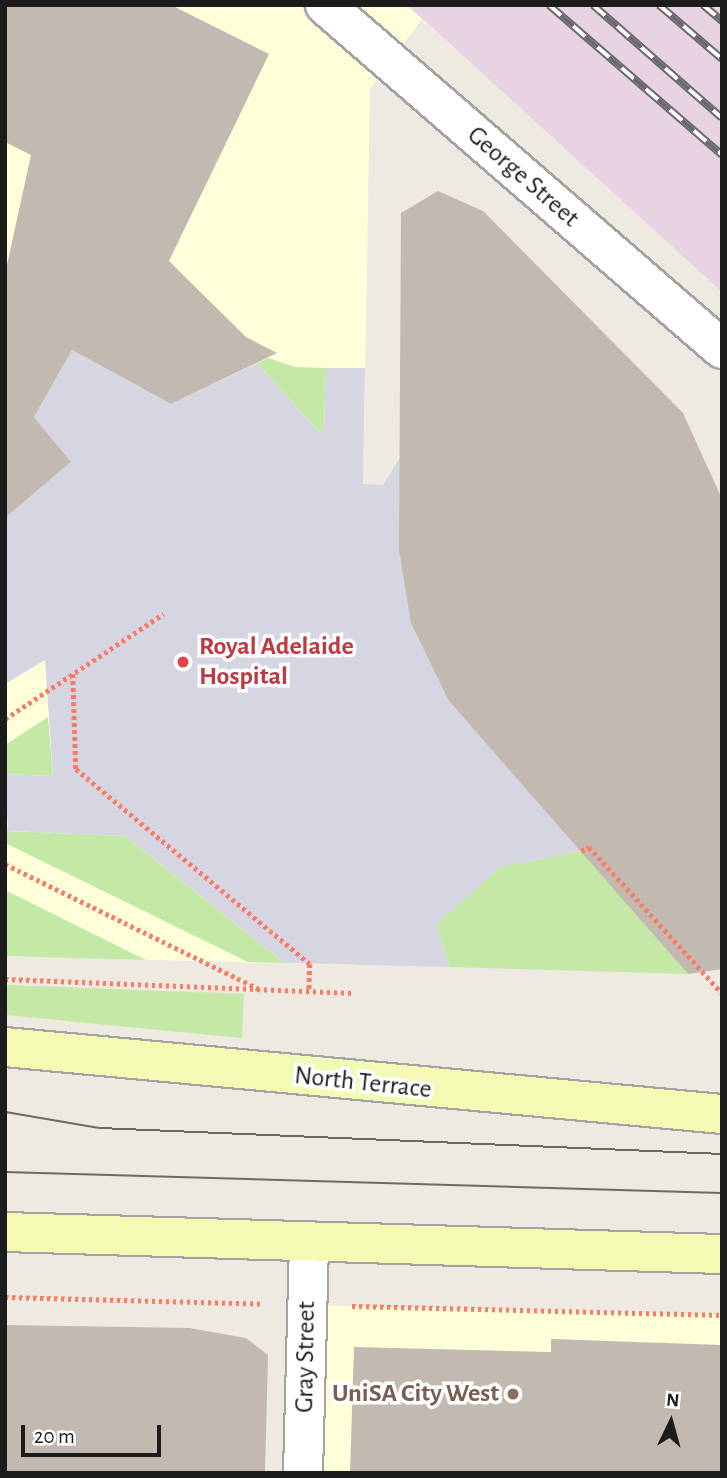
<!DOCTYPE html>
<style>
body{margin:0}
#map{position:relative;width:727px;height:1478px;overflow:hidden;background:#eeeae1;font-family:"Alegreya Sans",sans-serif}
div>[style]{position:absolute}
.industrial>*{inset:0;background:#e7d3e2}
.education>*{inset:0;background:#fdffd9}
.grass>*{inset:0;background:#c4e9a6}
.plaza>*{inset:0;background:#d6d6e3}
.building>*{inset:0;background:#c2b9b1}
.path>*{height:4.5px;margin-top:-2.25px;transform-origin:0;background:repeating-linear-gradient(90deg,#fb7b65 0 3.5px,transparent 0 7px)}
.roads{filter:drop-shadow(2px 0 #a3a3a3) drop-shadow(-2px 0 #a3a3a3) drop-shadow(0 2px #a3a3a3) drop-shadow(0 -2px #a3a3a3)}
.street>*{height:38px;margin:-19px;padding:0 19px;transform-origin:19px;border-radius:19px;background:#fff}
.secondary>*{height:38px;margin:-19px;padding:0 19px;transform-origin:19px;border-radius:19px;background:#f3fab3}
.tram>*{height:2px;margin:-1px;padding:0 1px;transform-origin:1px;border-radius:1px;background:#6a6a6a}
.rail>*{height:8px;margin-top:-4px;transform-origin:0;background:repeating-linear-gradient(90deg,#fff 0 16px,#6a6a6a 0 32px);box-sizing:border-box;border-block:2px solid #6a6a6a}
.dots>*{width:19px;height:19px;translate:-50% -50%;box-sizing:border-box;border:4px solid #fff;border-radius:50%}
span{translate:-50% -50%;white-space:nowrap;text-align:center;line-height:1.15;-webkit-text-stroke:7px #fff;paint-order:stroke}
.street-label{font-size:26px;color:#1c1c1c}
.health-label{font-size:26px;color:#be3a42;font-weight:700}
.left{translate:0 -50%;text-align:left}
.education-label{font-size:26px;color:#785e54;font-weight:700}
.right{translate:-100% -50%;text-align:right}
.frame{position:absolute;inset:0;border:7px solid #1c1c1c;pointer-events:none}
.north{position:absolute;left:636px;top:1387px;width:70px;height:70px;-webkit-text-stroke:5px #fff;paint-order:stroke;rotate:5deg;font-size:19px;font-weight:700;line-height:28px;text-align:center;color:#1c1c1c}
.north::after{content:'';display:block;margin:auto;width:24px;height:32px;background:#1c1c1c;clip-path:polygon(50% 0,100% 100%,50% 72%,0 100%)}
.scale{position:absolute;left:21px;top:1425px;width:140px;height:32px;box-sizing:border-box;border:4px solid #1c1c1c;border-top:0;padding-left:9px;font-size:21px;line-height:24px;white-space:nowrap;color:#1c1c1c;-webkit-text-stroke:5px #fff;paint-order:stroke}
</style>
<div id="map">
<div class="industrial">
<i style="clip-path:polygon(406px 5px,722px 5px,722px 292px,423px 19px)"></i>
</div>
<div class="education">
<i style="clip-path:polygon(5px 5px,406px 5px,422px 19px,370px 89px,355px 965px,5px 956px)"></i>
<i style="clip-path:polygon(307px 1305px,722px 1315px,722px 1473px,303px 1473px)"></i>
</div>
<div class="grass">
<i style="clip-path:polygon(268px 358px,295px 367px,326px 368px,324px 429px,318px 431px,257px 363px)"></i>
<i style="clip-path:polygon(48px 717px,53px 776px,5px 774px,5px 745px)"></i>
<i style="clip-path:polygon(5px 813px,8px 831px,125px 836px,285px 963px,248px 962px,5px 843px)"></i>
<i style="clip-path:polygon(581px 851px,688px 974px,450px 967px,436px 924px,501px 867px)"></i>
<i style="clip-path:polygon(5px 890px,146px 960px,5px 956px)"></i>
<i style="clip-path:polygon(5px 985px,244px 994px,242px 1038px,5px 1015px)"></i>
</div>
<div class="plaza">
<i style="clip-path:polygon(72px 350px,171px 404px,257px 363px,318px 431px,324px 429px,326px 368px,365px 368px,363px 484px,383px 485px,400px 458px,449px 701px,581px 851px,501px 867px,436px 924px,450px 967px,285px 963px,125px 836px,8px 831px,5px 774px,53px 776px,45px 660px,5px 684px,5px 518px,71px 462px,34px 417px)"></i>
</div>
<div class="building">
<i style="clip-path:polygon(5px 5px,171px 5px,269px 54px,169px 261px,246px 337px,277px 353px,171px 404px,72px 350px,34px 417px,71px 462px,5px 518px,5px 274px,31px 155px,5px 142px)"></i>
<i style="clip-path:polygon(438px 191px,483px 211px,683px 413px,722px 499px,722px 969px,688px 974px,449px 701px,411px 623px,399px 550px,401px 213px)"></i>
<i style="clip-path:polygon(5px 1325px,189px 1328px,246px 1338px,268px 1355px,265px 1473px,5px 1473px)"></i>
<i style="clip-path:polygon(551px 1339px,722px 1345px,722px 1473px,350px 1473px,354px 1347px,551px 1352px)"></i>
</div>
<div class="path">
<i style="left:73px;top:674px;width:95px;rotate:88.2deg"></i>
<i style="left:76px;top:769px;width:305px;rotate:39.8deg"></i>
<i style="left:310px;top:964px;width:28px;rotate:92deg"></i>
<i style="left:5px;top:719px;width:190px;rotate:-33.6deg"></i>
<i style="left:581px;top:851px;width:9px;rotate:-27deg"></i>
<i style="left:589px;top:847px;width:197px;rotate:47.7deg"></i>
<i style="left:5px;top:864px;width:283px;rotate:26.2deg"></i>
<i style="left:5px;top:979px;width:348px;rotate:2.3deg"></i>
<i style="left:5px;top:1297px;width:259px;rotate:1.5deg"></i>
<i style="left:352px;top:1306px;width:370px;rotate:1.4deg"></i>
</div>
<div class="roads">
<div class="street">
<i style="left:325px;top:5px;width:525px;rotate:40.91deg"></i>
<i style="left:303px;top:1473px;width:232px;rotate:-88.5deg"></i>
</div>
<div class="secondary">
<i style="left:5px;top:1047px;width:720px;rotate:5.34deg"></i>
<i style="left:5px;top:1232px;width:717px;rotate:1.76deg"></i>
</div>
</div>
<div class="tram">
<i style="left:5px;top:1112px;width:96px;rotate:9.6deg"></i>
<i style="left:100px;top:1128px;width:623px;rotate:2.39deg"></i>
<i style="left:5px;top:1172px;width:717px;rotate:1.68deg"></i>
</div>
<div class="rail">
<i style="left:549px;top:5px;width:229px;rotate:40.9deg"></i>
<i style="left:593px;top:5px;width:171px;rotate:41.2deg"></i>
<i style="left:659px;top:5px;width:83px;rotate:40.6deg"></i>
<i style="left:703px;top:5px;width:25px;rotate:40deg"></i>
</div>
<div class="dots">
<i style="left:183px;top:662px;background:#e0444e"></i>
<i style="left:513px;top:1394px;background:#8d6e63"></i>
</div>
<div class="street-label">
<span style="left:523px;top:177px;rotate:41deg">George Street</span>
<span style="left:363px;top:1083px;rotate:6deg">North Terrace</span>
<span style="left:306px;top:1357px;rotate:-89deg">Gray Street</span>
</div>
<div class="health-label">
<span class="left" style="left:199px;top:662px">Royal Adelaide<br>Hospital</span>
</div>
<div class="education-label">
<span class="right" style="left:499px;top:1394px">UniSA City West</span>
</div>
<div class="frame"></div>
<div class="north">N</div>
<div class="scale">20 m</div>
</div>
